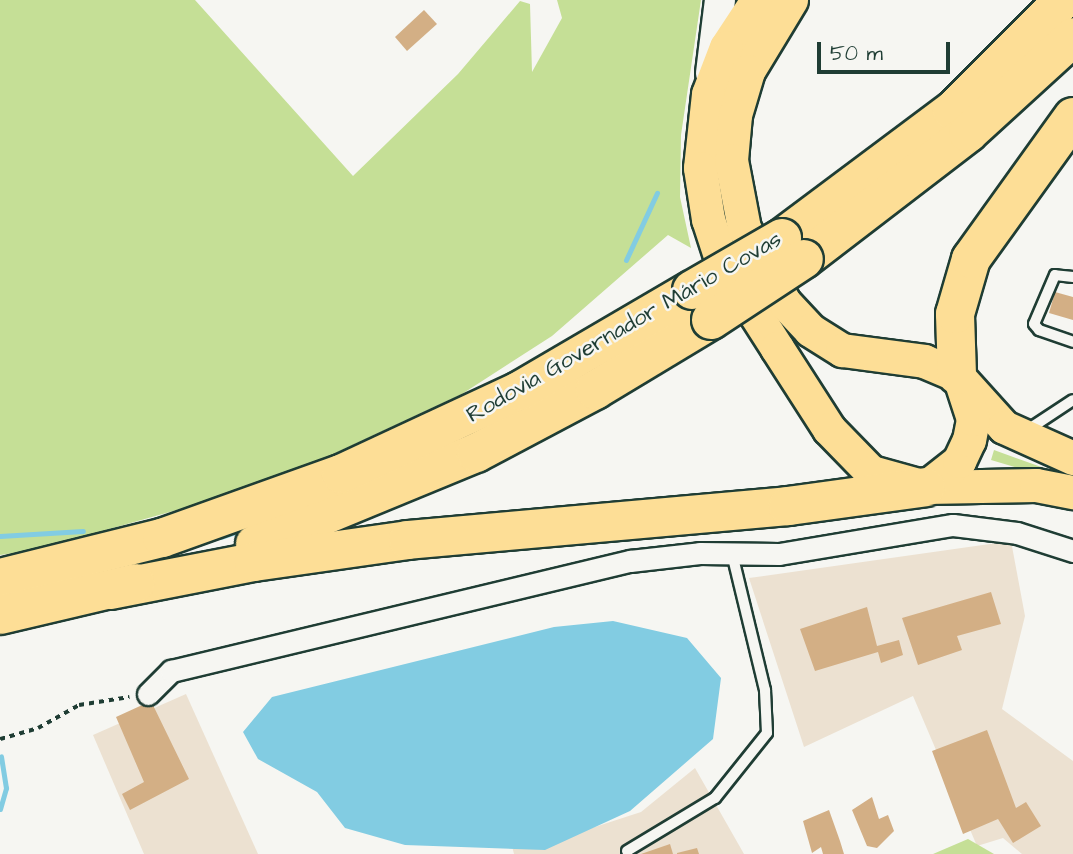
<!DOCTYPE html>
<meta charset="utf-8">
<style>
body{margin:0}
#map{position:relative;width:1073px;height:854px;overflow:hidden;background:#f6f6f2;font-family:"Architects Daughter",sans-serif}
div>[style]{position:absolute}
.built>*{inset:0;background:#ece1d1}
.green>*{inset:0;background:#c5df96}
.water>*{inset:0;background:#82cce2}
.stream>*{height:5px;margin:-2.5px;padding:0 2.5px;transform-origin:2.5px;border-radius:2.5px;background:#82cce2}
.building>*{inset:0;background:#d3af85}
.path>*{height:3.5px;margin-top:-1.75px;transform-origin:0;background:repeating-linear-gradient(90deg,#1f3d34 0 5px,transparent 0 10px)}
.roads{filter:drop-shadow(2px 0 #1f3d34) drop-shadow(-2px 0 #1f3d34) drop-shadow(0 2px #1f3d34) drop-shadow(0 -2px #1f3d34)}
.lane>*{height:10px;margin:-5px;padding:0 5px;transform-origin:5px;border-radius:5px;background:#f6f6f2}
.street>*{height:21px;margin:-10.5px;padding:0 10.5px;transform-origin:10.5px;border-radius:10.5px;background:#f6f6f2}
.secondary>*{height:30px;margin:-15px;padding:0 15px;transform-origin:15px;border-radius:15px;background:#f6f6f2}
.primary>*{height:33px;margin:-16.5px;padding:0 16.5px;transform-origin:16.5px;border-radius:16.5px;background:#fdde96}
.highway>*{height:38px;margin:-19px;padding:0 19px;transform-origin:19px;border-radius:19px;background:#fdde96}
.bridges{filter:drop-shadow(2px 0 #1f3d34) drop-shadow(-2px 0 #1f3d34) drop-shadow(0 2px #1f3d34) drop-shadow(0 -2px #1f3d34)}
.highway-bridge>*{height:38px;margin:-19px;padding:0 19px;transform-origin:19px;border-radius:19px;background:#fdde96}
span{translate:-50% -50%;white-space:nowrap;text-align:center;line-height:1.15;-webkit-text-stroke:5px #f6f6f2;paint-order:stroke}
.street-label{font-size:23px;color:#1f3d34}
.scale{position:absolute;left:817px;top:42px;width:133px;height:32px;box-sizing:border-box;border:4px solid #1f3d34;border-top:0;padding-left:9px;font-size:21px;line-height:24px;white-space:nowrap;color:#1f3d34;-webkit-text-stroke:5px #f6f6f2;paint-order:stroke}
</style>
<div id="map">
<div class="built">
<i style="clip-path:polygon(1011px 541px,1025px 616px,1002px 709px,1073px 761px,1073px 854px,1022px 854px,1003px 838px,977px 846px,913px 696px,804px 747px,749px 578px)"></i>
<i style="clip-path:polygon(186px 694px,258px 854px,144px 854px,93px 735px)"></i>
<i style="clip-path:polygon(695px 768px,744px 854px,514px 854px,511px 842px,561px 838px,641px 812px)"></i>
</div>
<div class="green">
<i style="clip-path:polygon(0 0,195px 0,353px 176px,458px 74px,520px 1px,530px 4px,532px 72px,562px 18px,557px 0,701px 0,681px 135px,680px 197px,691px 248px,668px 235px,552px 336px,462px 394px,269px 484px,35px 550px,0 555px)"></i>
<i style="clip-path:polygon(994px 450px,1044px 468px,1073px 477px,1042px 475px,991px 460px)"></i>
<i style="clip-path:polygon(968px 839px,994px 854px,933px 854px)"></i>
</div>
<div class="water">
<i style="clip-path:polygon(613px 621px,687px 638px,721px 678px,713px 739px,630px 811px,545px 850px,405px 845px,345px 828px,317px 792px,258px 759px,243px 732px,272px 697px,554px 627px)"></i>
</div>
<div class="stream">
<i style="left:626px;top:260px;width:74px;rotate:-65.2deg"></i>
<i style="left:0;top:536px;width:83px;rotate:-3.4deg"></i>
<i style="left:221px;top:537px;width:24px;rotate:-19deg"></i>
<i style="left:0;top:809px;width:22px;rotate:-74deg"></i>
<i style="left:6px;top:788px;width:32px;rotate:-99deg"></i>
</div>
<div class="building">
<i style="clip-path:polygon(424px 10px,437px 24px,407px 51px,395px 37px)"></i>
<i style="clip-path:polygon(1055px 292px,1073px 297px,1073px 320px,1049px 313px)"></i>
<i style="clip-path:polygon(991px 592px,1001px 624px,957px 636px,962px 650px,918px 665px,902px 618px)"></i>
<i style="clip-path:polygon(867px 607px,877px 646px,899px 640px,903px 655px,881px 663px,878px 652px,815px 671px,800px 629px)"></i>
<i style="clip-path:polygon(151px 701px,189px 779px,130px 810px,122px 794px,144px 782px,116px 717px)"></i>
<i style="clip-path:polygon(987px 730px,1016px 808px,1026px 802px,1041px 826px,1013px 843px,998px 819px,963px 834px,932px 751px)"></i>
<i style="clip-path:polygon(872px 797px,879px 819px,888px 815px,894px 831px,877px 848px,867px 846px,852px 810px)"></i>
<i style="clip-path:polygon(829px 810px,840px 841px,844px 854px,823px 854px,821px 847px,812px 853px,803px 821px)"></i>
<i style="clip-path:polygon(670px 844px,673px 854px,641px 854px)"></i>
<i style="clip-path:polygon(697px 848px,699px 854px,677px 854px,677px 853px)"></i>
</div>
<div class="path">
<i style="left:0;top:739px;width:40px;rotate:-16deg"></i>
<i style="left:38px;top:728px;width:47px;rotate:-29.3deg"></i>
<i style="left:79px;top:705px;width:51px;rotate:-9.1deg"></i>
</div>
<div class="roads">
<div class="lane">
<i style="left:1073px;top:277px;width:18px;rotate:-174deg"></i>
<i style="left:1055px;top:275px;width:53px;rotate:113.2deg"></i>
<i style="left:1034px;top:324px;width:8px;rotate:50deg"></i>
<i style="left:1039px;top:330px;width:36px;rotate:19deg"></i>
<i style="left:1026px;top:431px;width:56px;rotate:-33.4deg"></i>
<i style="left:627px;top:851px;width:103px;rotate:-31.1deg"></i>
<i style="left:715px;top:798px;width:83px;rotate:-51.3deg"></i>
<i style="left:767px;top:733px;width:43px;rotate:-92.7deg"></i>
<i style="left:765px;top:690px;width:140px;rotate:-103.6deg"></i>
</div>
<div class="street">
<i style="left:148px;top:694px;width:33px;rotate:-45deg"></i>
<i style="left:171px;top:671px;width:472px;rotate:-13.5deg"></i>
<i style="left:630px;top:561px;width:70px;rotate:-6.5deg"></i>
<i style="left:700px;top:553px;width:79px;rotate:0.7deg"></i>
<i style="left:779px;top:554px;width:176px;rotate:-9.5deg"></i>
<i style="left:953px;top:525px;width:64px;rotate:7.1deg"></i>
<i style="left:1017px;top:533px;width:59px;rotate:17.8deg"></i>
</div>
<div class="secondary">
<i style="left:711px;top:73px;width:74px;rotate:-83deg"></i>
</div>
<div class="primary">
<i style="left:757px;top:0;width:56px;rotate:123.4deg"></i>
<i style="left:726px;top:47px;width:50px;rotate:111deg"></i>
<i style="left:708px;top:94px;width:74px;rotate:96.2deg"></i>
<i style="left:700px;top:168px;width:52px;rotate:81.1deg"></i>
<i style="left:708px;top:219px;width:45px;rotate:72deg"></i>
<i style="left:722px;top:262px;width:102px;rotate:57.4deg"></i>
<i style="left:777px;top:348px;width:96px;rotate:57.3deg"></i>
<i style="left:829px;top:429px;width:60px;rotate:45.7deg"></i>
<i style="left:871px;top:472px;width:57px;rotate:15.3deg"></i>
<i style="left:926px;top:487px;width:110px;rotate:-1deg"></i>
<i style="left:1036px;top:485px;width:38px;rotate:11deg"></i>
<i style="left:791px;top:0;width:83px;rotate:121.2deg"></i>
<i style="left:748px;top:71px;width:46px;rotate:106.5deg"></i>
<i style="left:735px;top:115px;width:45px;rotate:95.1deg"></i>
<i style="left:731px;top:160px;width:69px;rotate:79.2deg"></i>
<i style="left:744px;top:228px;width:84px;rotate:61.6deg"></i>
<i style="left:784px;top:302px;width:38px;rotate:47deg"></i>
<i style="left:810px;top:330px;width:38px;rotate:32deg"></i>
<i style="left:842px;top:350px;width:83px;rotate:7.6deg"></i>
<i style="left:924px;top:361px;width:36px;rotate:23deg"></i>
<i style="left:957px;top:375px;width:70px;rotate:47.9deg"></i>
<i style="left:1004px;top:427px;width:76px;rotate:24.2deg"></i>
<i style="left:926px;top:487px;width:42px;rotate:-38.2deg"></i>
<i style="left:959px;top:461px;width:23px;rotate:-65deg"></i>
<i style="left:969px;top:440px;width:21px;rotate:-79deg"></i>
<i style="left:973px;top:419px;width:36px;rotate:-108deg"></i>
</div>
<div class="highway">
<i style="left:782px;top:238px;width:212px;rotate:-36.8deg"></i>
<i style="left:952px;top:111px;width:157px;rotate:-45deg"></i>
<i style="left:804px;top:259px;width:207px;rotate:-37.5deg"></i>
<i style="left:968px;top:133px;width:142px;rotate:-42.4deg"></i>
<i style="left:957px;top:375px;width:61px;rotate:-91.9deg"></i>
<i style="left:955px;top:314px;width:57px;rotate:-73.8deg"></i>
<i style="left:971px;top:259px;width:175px;rotate:-54.3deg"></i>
<i style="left:255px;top:544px;width:239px;rotate:-22.4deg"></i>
<i style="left:476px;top:453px;width:135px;rotate:-27.9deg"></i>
<i style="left:595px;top:390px;width:135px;rotate:-31.1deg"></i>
<i style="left:0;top:578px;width:167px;rotate:-13.9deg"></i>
<i style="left:162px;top:538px;width:190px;rotate:-19.7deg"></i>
<i style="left:341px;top:474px;width:196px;rotate:-25deg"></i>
<i style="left:519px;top:391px;width:200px;rotate:-30.3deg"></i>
<i style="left:110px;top:590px;width:147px;rotate:-11deg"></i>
<i style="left:254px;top:562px;width:156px;rotate:-8.1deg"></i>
<i style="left:408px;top:540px;width:382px;rotate:-5.1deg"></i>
<i style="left:788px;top:506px;width:139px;rotate:-7.8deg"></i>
<i style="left:0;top:615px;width:139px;rotate:-13.3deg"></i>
</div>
</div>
<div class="bridges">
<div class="highway-bridge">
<i style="left:692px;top:290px;width:104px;rotate:-30deg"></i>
<i style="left:711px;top:320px;width:111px;rotate:-33.3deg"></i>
</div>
</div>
<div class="street-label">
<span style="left:624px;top:327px;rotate:-30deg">Rodovia Governador Mário Covas</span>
</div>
<div class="scale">50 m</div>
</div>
